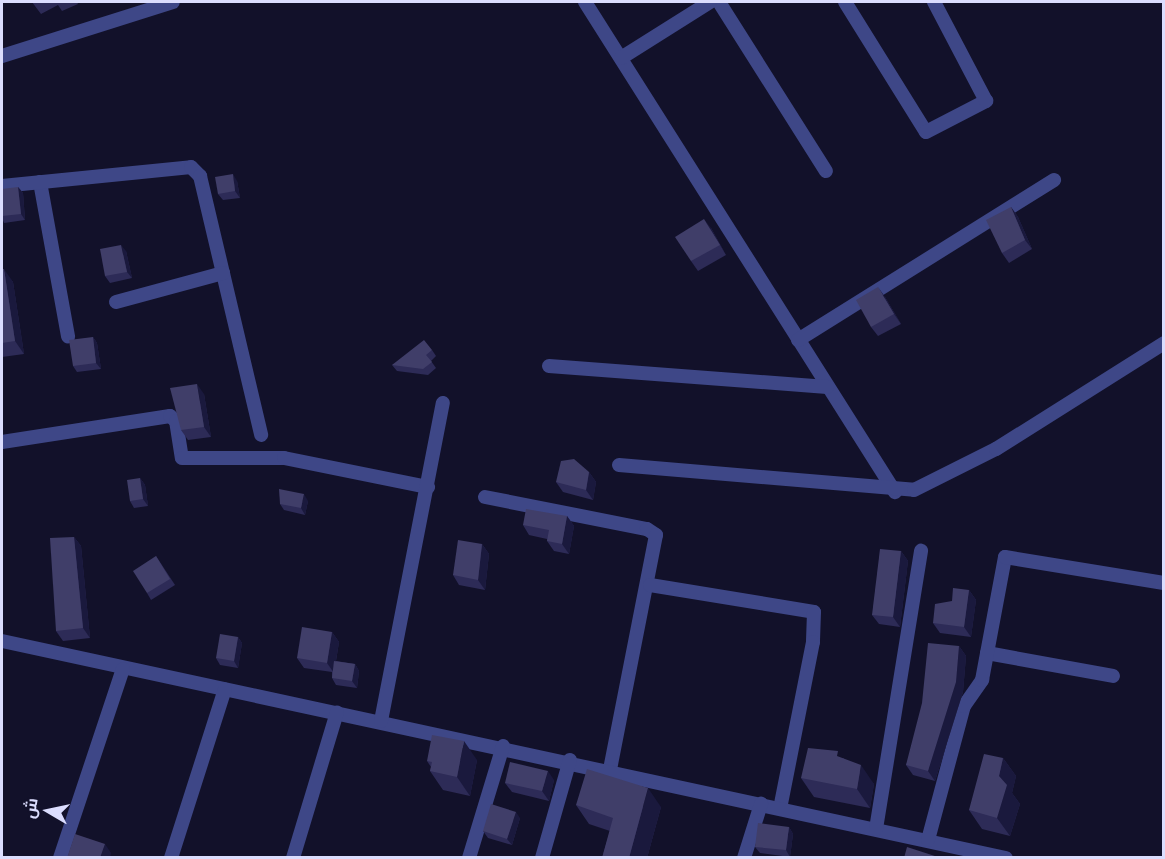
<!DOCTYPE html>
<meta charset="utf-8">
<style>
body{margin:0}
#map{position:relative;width:1165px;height:859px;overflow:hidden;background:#12112a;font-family:"IBM Plex Sans",Cairo,sans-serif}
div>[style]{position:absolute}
.minor>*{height:14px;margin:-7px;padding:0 7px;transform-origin:7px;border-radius:7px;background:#3e4787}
.wall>*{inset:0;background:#2d2b57}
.shaded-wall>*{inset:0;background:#1a193d}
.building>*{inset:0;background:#403e69}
span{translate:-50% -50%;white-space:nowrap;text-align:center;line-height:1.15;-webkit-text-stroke:4.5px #12112a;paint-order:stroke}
.frame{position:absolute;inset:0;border:3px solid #dbddfe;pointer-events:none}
.north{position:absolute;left:18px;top:781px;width:60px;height:60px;-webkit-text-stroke:4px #12112a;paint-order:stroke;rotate:279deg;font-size:16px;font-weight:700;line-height:24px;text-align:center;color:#dbddfe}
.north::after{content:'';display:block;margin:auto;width:21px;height:27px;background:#dbddfe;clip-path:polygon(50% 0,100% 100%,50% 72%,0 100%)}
</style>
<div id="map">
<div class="minor">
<i style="left:585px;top:2px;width:580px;rotate:57.68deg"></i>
<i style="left:719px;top:2px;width:200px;rotate:57.7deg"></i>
<i style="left:845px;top:2px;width:153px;rotate:58.1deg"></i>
<i style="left:926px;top:132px;width:68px;rotate:-27.3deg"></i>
<i style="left:986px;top:101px;width:112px;rotate:-117.7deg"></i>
<i style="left:2px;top:56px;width:179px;rotate:-17.5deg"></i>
<i style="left:621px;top:58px;width:105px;rotate:-32.2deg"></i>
<i style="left:40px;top:182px;width:157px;rotate:79.7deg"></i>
<i style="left:2px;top:186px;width:190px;rotate:-5.7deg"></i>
<i style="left:191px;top:167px;width:13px;rotate:45deg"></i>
<i style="left:200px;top:176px;width:266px;rotate:76.7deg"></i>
<i style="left:116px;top:302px;width:111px;rotate:-15.2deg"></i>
<i style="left:798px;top:340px;width:302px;rotate:-32deg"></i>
<i style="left:549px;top:366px;width:279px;rotate:4.3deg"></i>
<i style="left:2px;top:442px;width:170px;rotate:-8.8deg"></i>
<i style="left:170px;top:416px;width:8px;rotate:40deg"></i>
<i style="left:176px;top:421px;width:37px;rotate:81deg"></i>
<i style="left:182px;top:458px;width:102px"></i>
<i style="left:284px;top:458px;width:147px;rotate:11.4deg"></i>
<i style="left:619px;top:465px;width:296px;rotate:4.8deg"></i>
<i style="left:914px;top:490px;width:92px;rotate:-26.6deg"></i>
<i style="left:996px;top:449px;width:199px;rotate:-32.2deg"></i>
<i style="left:485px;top:497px;width:165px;rotate:11.2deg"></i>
<i style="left:647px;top:529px;width:11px;rotate:34deg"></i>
<i style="left:656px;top:535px;width:239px;rotate:101.1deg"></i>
<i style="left:650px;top:585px;width:166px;rotate:9.3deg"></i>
<i style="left:814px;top:612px;width:30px;rotate:92deg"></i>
<i style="left:813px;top:642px;width:169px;rotate:101.2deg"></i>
<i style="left:2px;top:641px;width:1027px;rotate:12.2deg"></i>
<i style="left:987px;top:653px;width:128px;rotate:10.3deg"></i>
<i style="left:381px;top:721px;width:324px;rotate:-79deg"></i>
<i style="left:876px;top:829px;width:282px;rotate:-80.8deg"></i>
<i style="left:928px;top:840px;width:139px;rotate:-75deg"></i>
<i style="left:964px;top:706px;width:32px;rotate:-55deg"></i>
<i style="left:982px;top:680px;width:125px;rotate:-79.4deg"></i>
<i style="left:1005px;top:557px;width:161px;rotate:9.3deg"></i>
<i style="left:60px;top:858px;width:199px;rotate:-71.6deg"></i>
<i style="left:171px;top:858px;width:177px;rotate:-72.3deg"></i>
<i style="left:293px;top:858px;width:152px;rotate:-73.2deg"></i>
<i style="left:469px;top:858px;width:117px;rotate:-73.1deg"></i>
<i style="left:542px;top:858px;width:102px;rotate:-74.1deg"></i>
<i style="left:744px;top:858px;width:57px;rotate:-72.5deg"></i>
</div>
<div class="wall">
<i style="clip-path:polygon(32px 2px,77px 2px,78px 4px,62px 11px,58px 5px,41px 14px)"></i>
<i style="clip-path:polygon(237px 181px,240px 198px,223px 200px,218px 194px)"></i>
<i style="clip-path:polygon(18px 187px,23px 193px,25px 220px,4px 223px,2px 218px,2px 216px)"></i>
<i style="clip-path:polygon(1011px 207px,1018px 217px,1032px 249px,1009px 263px,1002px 253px)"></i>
<i style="clip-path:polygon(711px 228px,726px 255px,698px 271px,691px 261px)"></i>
<i style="clip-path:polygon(126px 251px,132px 278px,110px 283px,105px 276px)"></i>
<i style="clip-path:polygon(2px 269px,13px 282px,24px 354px,2px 357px)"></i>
<i style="clip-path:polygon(885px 297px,901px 324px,878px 336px,871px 327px)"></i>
<i style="clip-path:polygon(93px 337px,97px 343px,101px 369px,77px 372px,73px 366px)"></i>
<i style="clip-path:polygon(432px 350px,436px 356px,431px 361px,436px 368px,428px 375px,397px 371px,392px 365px)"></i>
<i style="clip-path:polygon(204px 394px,211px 437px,188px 440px,181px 430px)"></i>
<i style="clip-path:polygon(589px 472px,596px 482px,593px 500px,563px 492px,556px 482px)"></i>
<i style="clip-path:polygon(140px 478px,145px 485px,148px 506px,134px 508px,130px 501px)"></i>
<i style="clip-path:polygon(308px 501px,305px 515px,284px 510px,280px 504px)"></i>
<i style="clip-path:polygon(567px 516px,574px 526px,569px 554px,554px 551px,547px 541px,547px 539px,529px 535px,523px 525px)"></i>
<i style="clip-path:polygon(74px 537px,81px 546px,90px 638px,63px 641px,56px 631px)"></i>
<i style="clip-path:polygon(482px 544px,489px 554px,485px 590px,459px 585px,453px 575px)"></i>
<i style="clip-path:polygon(901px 551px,908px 561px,900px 627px,879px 624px,872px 615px)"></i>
<i style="clip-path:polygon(156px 556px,175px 585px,151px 600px,147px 593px)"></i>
<i style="clip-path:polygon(969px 590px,976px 600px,971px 637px,940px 633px,933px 623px,952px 601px)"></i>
<i style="clip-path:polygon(332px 632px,339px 642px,336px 661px,355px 664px,359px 671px,357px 688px,336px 685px,332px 678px,332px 672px,304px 668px,297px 658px)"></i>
<i style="clip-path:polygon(238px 637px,242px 643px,238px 668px,220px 665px,216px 658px)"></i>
<i style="clip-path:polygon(959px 646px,966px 656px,963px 692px,935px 781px,913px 775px,906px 765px)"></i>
<i style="clip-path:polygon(843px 758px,874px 784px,870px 808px,814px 797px,801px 778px)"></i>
<i style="clip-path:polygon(1003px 758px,1016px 776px,1012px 793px,1020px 804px,1010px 836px,982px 829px,969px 810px)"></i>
<i style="clip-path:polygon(477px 760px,470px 796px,443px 790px,430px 771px,431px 767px,427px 761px)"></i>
<i style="clip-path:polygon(554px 780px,549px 801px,512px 792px,505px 783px)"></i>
<i style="clip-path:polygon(576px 805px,661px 807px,647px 858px,602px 858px,610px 831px,589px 824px)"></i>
<i style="clip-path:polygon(520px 818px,512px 845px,488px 838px,483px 831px)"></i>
<i style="clip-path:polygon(789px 827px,793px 834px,790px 857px,760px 853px,755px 847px)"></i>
</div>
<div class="shaded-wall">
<i style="clip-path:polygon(233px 174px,237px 181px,240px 198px,235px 191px)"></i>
<i style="clip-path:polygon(18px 187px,23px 193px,25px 220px,21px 214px)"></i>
<i style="clip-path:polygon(1011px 207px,1018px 217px,1032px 249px,1025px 240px)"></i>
<i style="clip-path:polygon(704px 219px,711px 228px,726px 255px,720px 245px)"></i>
<i style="clip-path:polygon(121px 245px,126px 251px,132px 278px,127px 272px)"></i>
<i style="clip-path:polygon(4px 269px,13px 282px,24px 354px,15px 341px)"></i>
<i style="clip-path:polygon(878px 287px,885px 297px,901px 324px,894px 314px)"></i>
<i style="clip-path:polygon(93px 337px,97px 343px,101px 369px,96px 363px)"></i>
<i style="clip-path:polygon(197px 384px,204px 394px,211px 437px,204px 427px)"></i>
<i style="clip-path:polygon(589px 472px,596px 482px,593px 500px,586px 490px)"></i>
<i style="clip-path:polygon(140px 478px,145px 485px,148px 506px,143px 499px)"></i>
<i style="clip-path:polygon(304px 494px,308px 501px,305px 515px,301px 508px)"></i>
<i style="clip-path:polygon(567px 516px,574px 526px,569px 554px,562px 544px)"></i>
<i style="clip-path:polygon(74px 537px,81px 546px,90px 638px,83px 628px)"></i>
<i style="clip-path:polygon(482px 544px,489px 554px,485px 590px,478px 580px)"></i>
<i style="clip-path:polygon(901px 551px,908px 561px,900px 627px,893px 617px)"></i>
<i style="clip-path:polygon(969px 590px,976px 600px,971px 637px,964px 627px)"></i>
<i style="clip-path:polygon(332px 632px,339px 642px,334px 673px,327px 663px)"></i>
<i style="clip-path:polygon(238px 637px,242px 643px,238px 668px,234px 661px)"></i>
<i style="clip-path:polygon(959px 646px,966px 656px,963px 692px,935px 781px,928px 771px)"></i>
<i style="clip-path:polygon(355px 664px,359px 671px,357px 688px,352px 681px)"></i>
<i style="clip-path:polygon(464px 741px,477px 760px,470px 796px,457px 777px)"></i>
<i style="clip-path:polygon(1003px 758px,1016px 776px,1012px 793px,1020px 804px,1010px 836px,997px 818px,999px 776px)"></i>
<i style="clip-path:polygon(861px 765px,874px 784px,870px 808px,857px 789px)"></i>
<i style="clip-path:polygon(548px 771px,554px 780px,549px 801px,542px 791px)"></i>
<i style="clip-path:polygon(648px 788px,661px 807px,647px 858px,629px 858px)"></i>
<i style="clip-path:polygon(516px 812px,520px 818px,512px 845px,507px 839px)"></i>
<i style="clip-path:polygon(789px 827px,793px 834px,790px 857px,786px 850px)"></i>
<i style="clip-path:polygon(105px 844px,111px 853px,110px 858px,100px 858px)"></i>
</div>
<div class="building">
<i style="clip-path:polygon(233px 174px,235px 191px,218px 194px,215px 177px)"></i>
<i style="clip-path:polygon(18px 187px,21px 214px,2px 216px,2px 189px)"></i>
<i style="clip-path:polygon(1011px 207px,1025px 240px,1002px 253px,986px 220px)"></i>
<i style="clip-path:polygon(704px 219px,720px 245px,691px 261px,675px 237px)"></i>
<i style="clip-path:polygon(121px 245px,127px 272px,105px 276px,100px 249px)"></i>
<i style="clip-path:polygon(2px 269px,4px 269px,15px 341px,2px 343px)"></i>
<i style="clip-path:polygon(878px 287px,894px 314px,871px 327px,856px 300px)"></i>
<i style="clip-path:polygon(93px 337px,96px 363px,73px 366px,69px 340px)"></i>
<i style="clip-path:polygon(424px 340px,432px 350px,426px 355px,432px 362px,423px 369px,392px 365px)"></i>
<i style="clip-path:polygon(197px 384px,204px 427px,181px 430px,170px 388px)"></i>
<i style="clip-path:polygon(574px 459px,589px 472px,586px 490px,556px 482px,561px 461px)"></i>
<i style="clip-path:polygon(140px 478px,143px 499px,130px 501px,127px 480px)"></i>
<i style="clip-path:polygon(279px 489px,304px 494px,301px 508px,280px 504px)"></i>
<i style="clip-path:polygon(526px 509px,567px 516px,562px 544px,547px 541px,549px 530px,523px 525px)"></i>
<i style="clip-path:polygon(74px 537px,83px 628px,56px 631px,50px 538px)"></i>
<i style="clip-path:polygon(458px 540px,482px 544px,478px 580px,453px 575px)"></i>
<i style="clip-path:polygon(880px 549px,901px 551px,893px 617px,872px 615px)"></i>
<i style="clip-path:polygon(156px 556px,170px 579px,147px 593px,133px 571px)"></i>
<i style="clip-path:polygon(953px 588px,969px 590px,964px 627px,933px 623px,935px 604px,952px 601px)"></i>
<i style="clip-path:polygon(302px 627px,332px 632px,327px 663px,297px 658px)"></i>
<i style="clip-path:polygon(220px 634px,238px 637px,234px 661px,216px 658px)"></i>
<i style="clip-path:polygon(928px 643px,959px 646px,956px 682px,928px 771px,906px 765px,922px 703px)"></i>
<i style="clip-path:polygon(334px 661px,355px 664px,352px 681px,332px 678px)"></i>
<i style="clip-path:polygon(432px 735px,464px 741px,457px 777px,430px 771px,432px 762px,427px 761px)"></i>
<i style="clip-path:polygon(808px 748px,838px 751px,837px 756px,861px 765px,857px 789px,801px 778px)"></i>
<i style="clip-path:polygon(984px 754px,1003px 758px,999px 776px,1007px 785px,997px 818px,969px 810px)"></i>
<i style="clip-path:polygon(510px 762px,548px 771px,542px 791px,505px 783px)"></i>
<i style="clip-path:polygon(587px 769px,648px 788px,629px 858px,602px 858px,613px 818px,576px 805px)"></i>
<i style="clip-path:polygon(491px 804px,516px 812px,507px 839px,483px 831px)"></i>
<i style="clip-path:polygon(758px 823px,789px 827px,786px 850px,755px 847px)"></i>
<i style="clip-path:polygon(75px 834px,105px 844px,100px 858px,67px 858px)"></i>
<i style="clip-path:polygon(907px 847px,941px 858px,904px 858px)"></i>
</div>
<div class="frame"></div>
<div class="north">ش</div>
</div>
